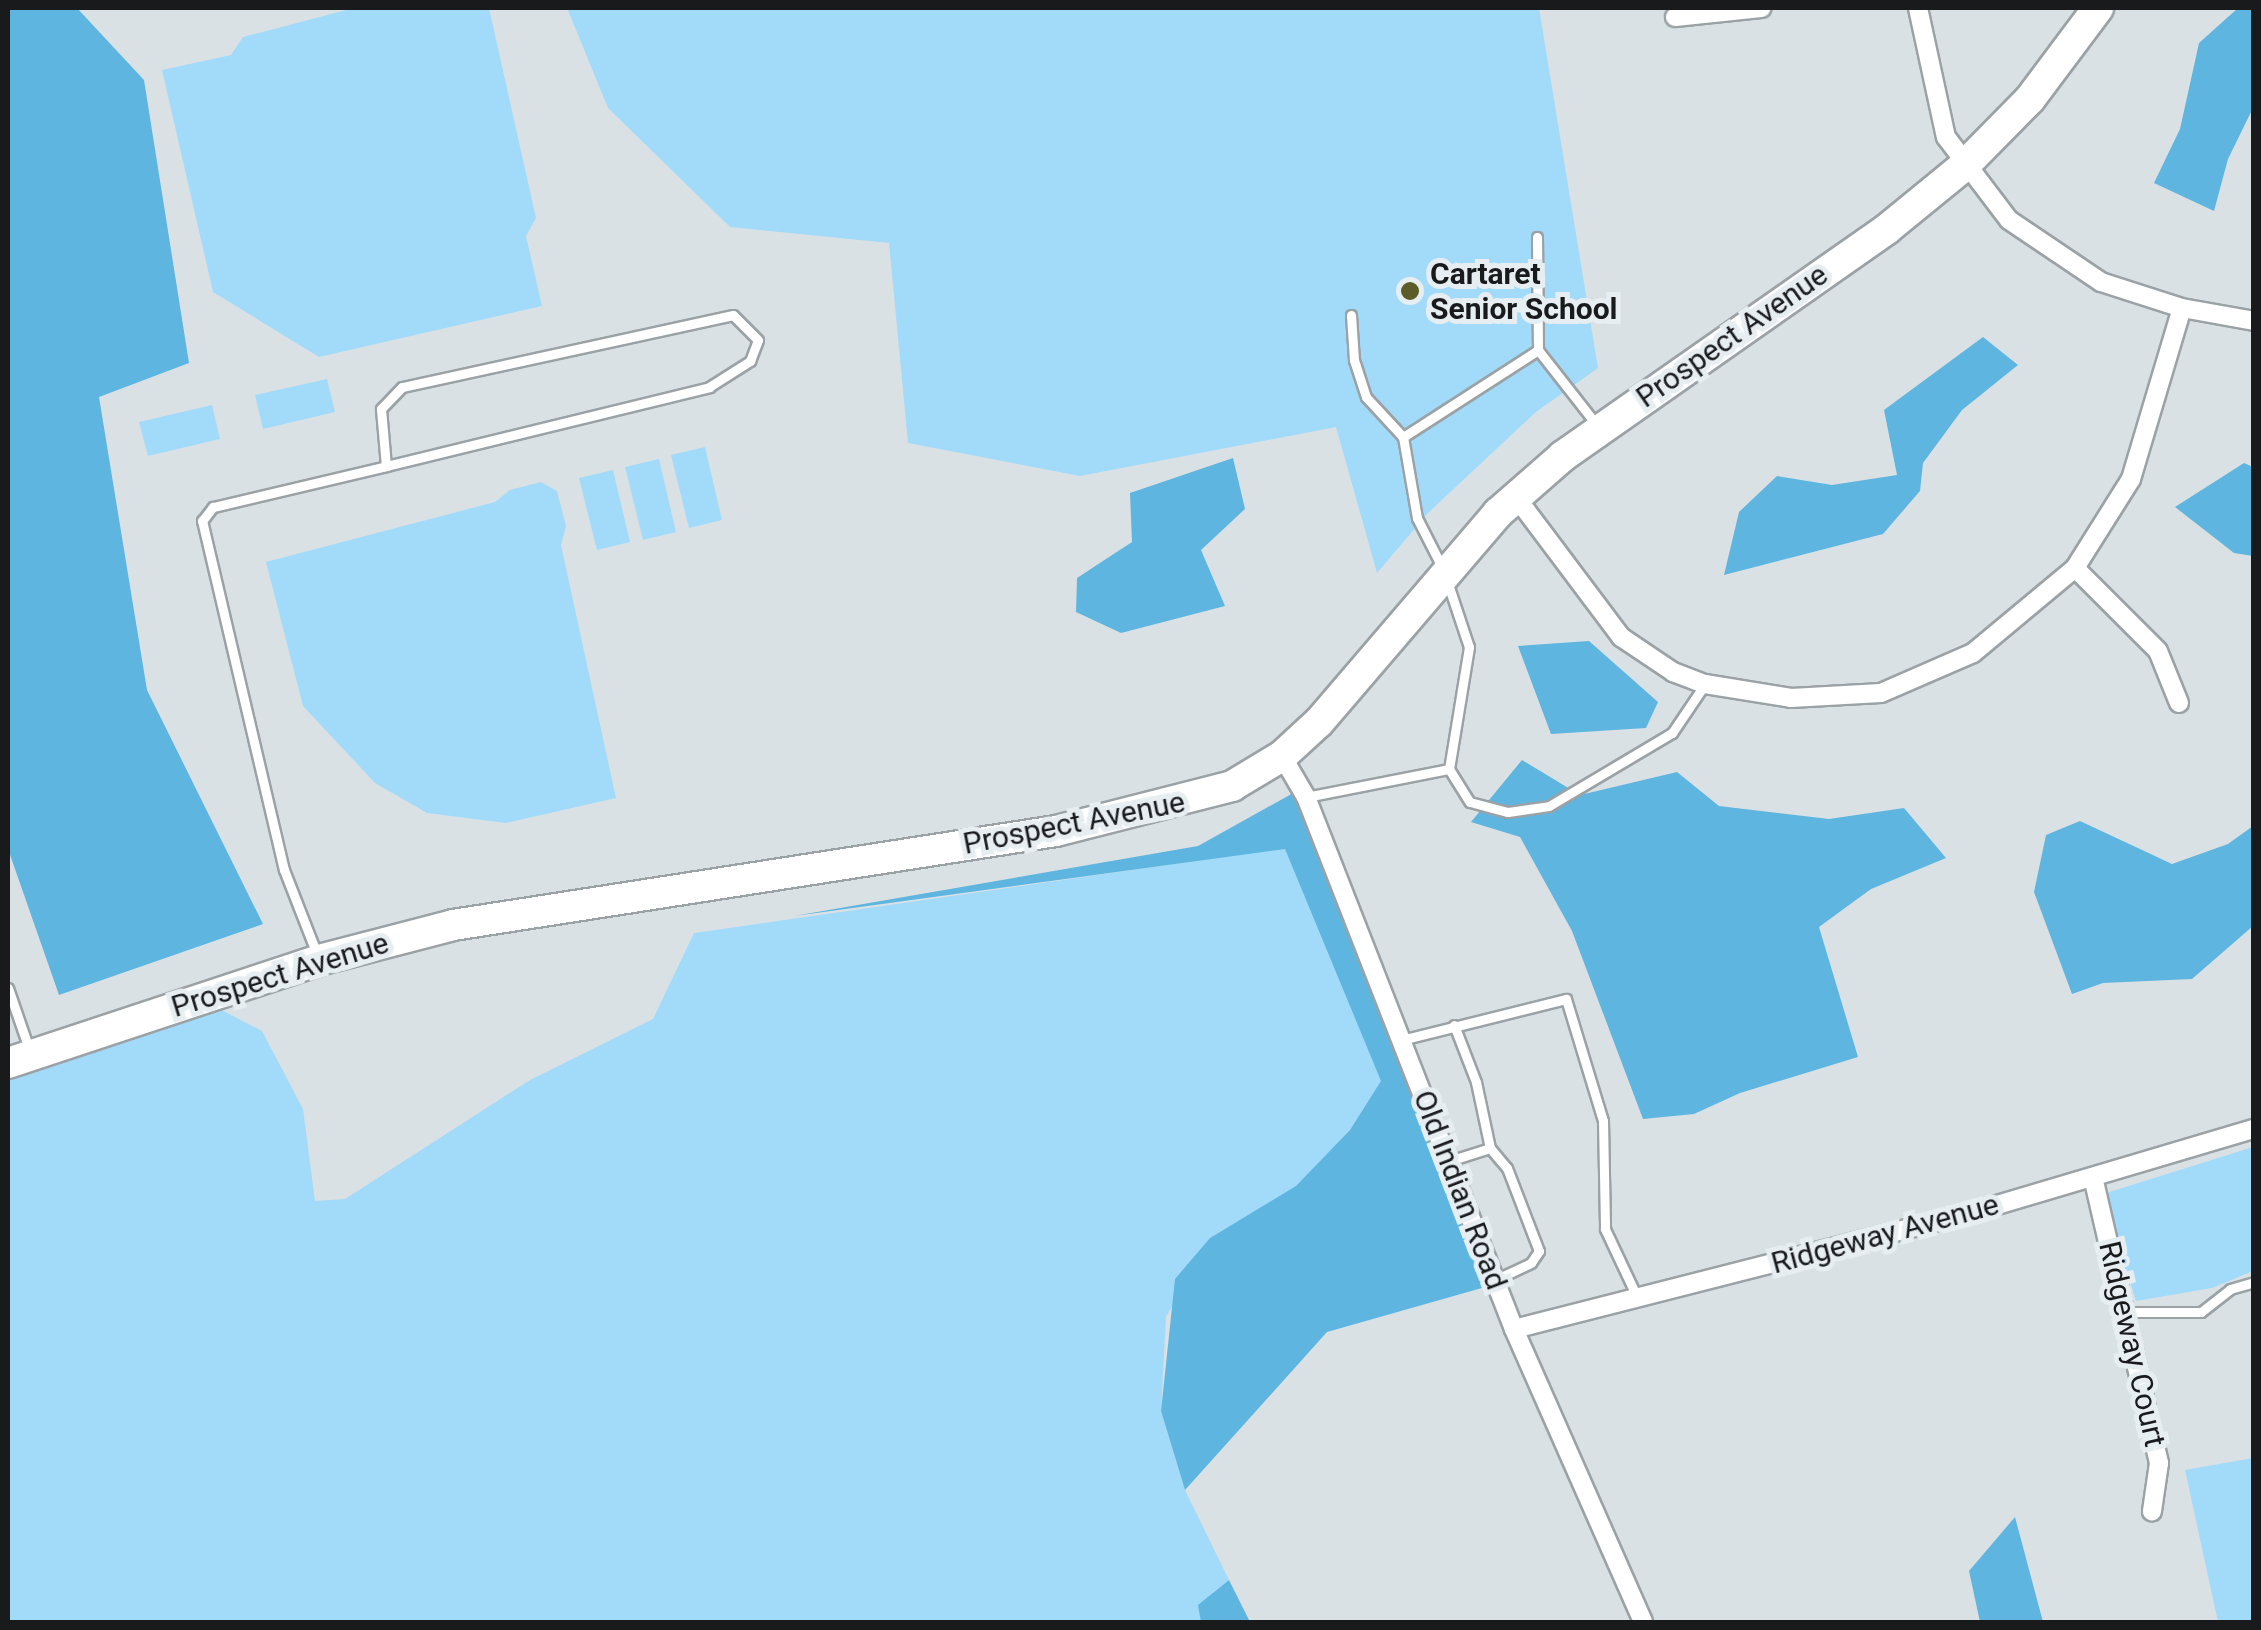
<!DOCTYPE html>
<style>
body{margin:0}
#map{position:relative;width:2261px;height:1630px;overflow:hidden;background:#dae1e5;font-family:Roboto,sans-serif}
div>[style]{position:absolute}
.green>*{inset:0;background:#a2dbf9}
.forest>*{inset:0;background:#5eb5df}
.roads{filter:drop-shadow(2px 0 #9ba2a6) drop-shadow(-2px 0 #9ba2a6) drop-shadow(0 2px #9ba2a6) drop-shadow(0 -2px #9ba2a6)}
.lane>*{height:9px;margin:-4.5px;padding:0 4.5px;transform-origin:4.5px;border-radius:4.5px;background:#fff}
.street>*{height:18px;margin:-9px;padding:0 9px;transform-origin:9px;border-radius:9px;background:#fff}
.primary>*{height:30px;margin:-15px;padding:0 15px;transform-origin:15px;border-radius:15px;background:#fff}
.dots>*{width:28px;height:28px;translate:-50% -50%;box-sizing:border-box;border:5px solid #e7eef2;border-radius:50%}
span{translate:-50% -50%;white-space:nowrap;text-align:center;line-height:1.15;-webkit-text-stroke:10px #e7eef2;paint-order:stroke}
.poi-label{font-size:30px;color:#181a1c;font-weight:700}
.left{translate:0 -50%;text-align:left}
.street-label{font-size:30px;color:#181a1c}
.frame{position:absolute;inset:0;border:10px solid #181a1c;pointer-events:none}
</style>
<div id="map">
<div class="green">
<i style="clip-path:polygon(354px 8px,489px 8px,536px 218px,526px 236px,542px 306px,319px 357px,213px 292px,162px 70px,231px 55px,243px 37px)"></i>
<i style="clip-path:polygon(567px 8px,1539px 8px,1598px 368px,1536px 412px,1428px 513px,1377px 573px,1336px 427px,1080px 476px,908px 443px,889px 243px,730px 227px,608px 108px)"></i>
<i style="clip-path:polygon(327px 379px,335px 412px,263px 429px,255px 395px)"></i>
<i style="clip-path:polygon(212px 405px,220px 439px,148px 456px,139px 422px)"></i>
<i style="clip-path:polygon(705px 447px,722px 520px,689px 528px,671px 455px)"></i>
<i style="clip-path:polygon(659px 459px,676px 532px,643px 540px,625px 467px)"></i>
<i style="clip-path:polygon(613px 470px,630px 542px,597px 550px,579px 478px)"></i>
<i style="clip-path:polygon(541px 482px,557px 491px,566px 526px,561px 545px,616px 798px,506px 823px,427px 813px,375px 783px,303px 706px,266px 562px,495px 502px,510px 490px)"></i>
<i style="clip-path:polygon(1285px 848px,1382px 1081px,1350px 1130px,1297px 1186px,1210px 1238px,1166px 1317px,1161px 1411px,1185px 1490px,1229px 1580px,1215px 1591px,1217px 1622px,8px 1622px,8px 1079px,214px 1006px,262px 1031px,303px 1109px,315px 1201px,345px 1199px,530px 1080px,653px 1019px,694px 933px)"></i>
<i style="clip-path:polygon(2253px 1147px,2253px 1271px,2212px 1288px,2136px 1301px,2103px 1194px)"></i>
<i style="clip-path:polygon(2253px 1458px,2253px 1622px,2218px 1622px,2185px 1470px)"></i>
</div>
<div class="forest">
<i style="clip-path:polygon(8px 8px,77px 8px,144px 80px,189px 363px,99px 397px,147px 690px,263px 924px,59px 995px,8px 849px)"></i>
<i style="clip-path:polygon(2238px 8px,2253px 8px,2253px 108px,2228px 159px,2214px 211px,2154px 183px,2180px 129px,2199px 43px)"></i>
<i style="clip-path:polygon(1983px 337px,2018px 365px,1962px 410px,1923px 463px,1920px 491px,1883px 534px,1724px 575px,1739px 512px,1777px 476px,1832px 485px,1897px 475px,1884px 410px)"></i>
<i style="clip-path:polygon(1233px 458px,1245px 509px,1201px 550px,1225px 606px,1121px 633px,1076px 612px,1077px 578px,1132px 542px,1130px 493px)"></i>
<i style="clip-path:polygon(2244px 463px,2253px 467px,2253px 556px,2234px 553px,2175px 507px)"></i>
<i style="clip-path:polygon(1589px 641px,1658px 702px,1646px 728px,1551px 734px,1518px 646px)"></i>
<i style="clip-path:polygon(1522px 760px,1580px 795px,1677px 772px,1719px 806px,1829px 819px,1904px 808px,1946px 858px,1871px 889px,1819px 927px,1858px 1057px,1740px 1093px,1694px 1114px,1643px 1119px,1572px 931px,1520px 837px,1471px 822px)"></i>
<i style="clip-path:polygon(1295px 792px,1496px 1284px,1327px 1332px,1185px 1490px,1161px 1411px,1175px 1279px,1210px 1238px,1296px 1186px,1350px 1130px,1381px 1081px,1285px 849px,794px 916px,1198px 846px)"></i>
<i style="clip-path:polygon(2080px 821px,2172px 864px,2228px 844px,2253px 826px,2253px 926px,2192px 979px,2103px 983px,2072px 994px,2034px 892px,2046px 835px)"></i>
<i style="clip-path:polygon(2015px 1517px,2043px 1622px,1980px 1622px,1969px 1571px)"></i>
<i style="clip-path:polygon(1229px 1580px,1250px 1622px,1201px 1622px,1198px 1605px)"></i>
</div>
<div class="roads">
<div class="lane">
<i style="left:1537px;top:237px;width:113px;rotate:89.5deg"></i>
<i style="left:1538px;top:350px;width:94px;rotate:51.9deg"></i>
<i style="left:1351px;top:315px;width:45px;rotate:86.2deg"></i>
<i style="left:1354px;top:360px;width:39px;rotate:72deg"></i>
<i style="left:1366px;top:397px;width:54px;rotate:47.2deg"></i>
<i style="left:1403px;top:437px;width:82px;rotate:80.2deg"></i>
<i style="left:1417px;top:518px;width:57px;rotate:63deg"></i>
<i style="left:1403px;top:437px;width:161px;rotate:-32.8deg"></i>
<i style="left:1448px;top:584px;width:66px;rotate:71.6deg"></i>
<i style="left:1469px;top:647px;width:124px;rotate:99.3deg"></i>
<i style="left:1449px;top:769px;width:39px;rotate:58deg"></i>
<i style="left:1470px;top:802px;width:39px;rotate:15deg"></i>
<i style="left:1508px;top:812px;width:41px;rotate:-8.3deg"></i>
<i style="left:1549px;top:806px;width:143px;rotate:-30.7deg"></i>
<i style="left:1672px;top:733px;width:59px;rotate:-56deg"></i>
<i style="left:1306px;top:797px;width:146px;rotate:-11.1deg"></i>
<i style="left:318px;top:957px;width:93px;rotate:-111.3deg"></i>
<i style="left:284px;top:870px;width:359px;rotate:-103.2deg"></i>
<i style="left:202px;top:521px;width:18px;rotate:-52deg"></i>
<i style="left:213px;top:507px;width:178px;rotate:-13.3deg"></i>
<i style="left:386px;top:466px;width:333px;rotate:-13.7deg"></i>
<i style="left:709px;top:387px;width:49px;rotate:-32.4deg"></i>
<i style="left:750px;top:361px;width:22px;rotate:-69deg"></i>
<i style="left:758px;top:340px;width:35px;rotate:-135deg"></i>
<i style="left:733px;top:315px;width:339px;rotate:167.7deg"></i>
<i style="left:402px;top:387px;width:30px;rotate:134deg"></i>
<i style="left:381px;top:409px;width:57px;rotate:85deg"></i>
<i style="left:8px;top:988px;width:68px;rotate:71deg"></i>
<i style="left:1401px;top:1040px;width:170px;rotate:-14deg"></i>
<i style="left:1566px;top:999px;width:127px;rotate:73.1deg"></i>
<i style="left:1603px;top:1121px;width:108px;rotate:88.9deg"></i>
<i style="left:1605px;top:1229px;width:75px;rotate:64.8deg"></i>
<i style="left:1490px;top:1148px;width:26px;rotate:50deg"></i>
<i style="left:1507px;top:1168px;width:89px;rotate:68.9deg"></i>
<i style="left:1539px;top:1251px;width:14px;rotate:124deg"></i>
<i style="left:1531px;top:1263px;width:38px;rotate:155deg"></i>
<i style="left:1449px;top:1161px;width:43px;rotate:-17.6deg"></i>
<i style="left:1490px;top:1148px;width:67px;rotate:-102deg"></i>
<i style="left:1476px;top:1082px;width:61px;rotate:-111.1deg"></i>
<i style="left:2124px;top:1312px;width:77px"></i>
<i style="left:2201px;top:1312px;width:37px;rotate:-38deg"></i>
<i style="left:2230px;top:1289px;width:25px;rotate:-16deg"></i>
</div>
<div class="street">
<i style="left:1918px;top:8px;width:132px;rotate:77.8deg"></i>
<i style="left:1946px;top:137px;width:104px;rotate:52.8deg"></i>
<i style="left:2009px;top:220px;width:111px;rotate:34deg"></i>
<i style="left:2101px;top:282px;width:85px;rotate:17.8deg"></i>
<i style="left:2182px;top:308px;width:73px;rotate:10.2deg"></i>
<i style="left:1675px;top:17px;width:87px;rotate:-5.9deg"></i>
<i style="left:1516px;top:497px;width:175px;rotate:53.1deg"></i>
<i style="left:1621px;top:637px;width:63px;rotate:33.9deg"></i>
<i style="left:1673px;top:672px;width:34px;rotate:21deg"></i>
<i style="left:1705px;top:684px;width:87px;rotate:9.2deg"></i>
<i style="left:1791px;top:698px;width:90px;rotate:-3.2deg"></i>
<i style="left:1881px;top:693px;width:100px;rotate:-23.5deg"></i>
<i style="left:1973px;top:653px;width:133px;rotate:-39.8deg"></i>
<i style="left:2075px;top:568px;width:105px;rotate:-57.8deg"></i>
<i style="left:2131px;top:479px;width:178px;rotate:-73.4deg"></i>
<i style="left:2075px;top:568px;width:117px;rotate:45deg"></i>
<i style="left:2158px;top:651px;width:56px;rotate:68deg"></i>
<i style="left:1282px;top:756px;width:48px;rotate:59.7deg"></i>
<i style="left:1306px;top:797px;width:571px;rotate:68.65deg"></i>
<i style="left:1514px;top:1329px;width:320px;rotate:66.2deg"></i>
<i style="left:2093px;top:1177px;width:294px;rotate:77deg"></i>
<i style="left:2159px;top:1463px;width:49px;rotate:98.3deg"></i>
<i style="left:1514px;top:1329px;width:481px;rotate:-14.3deg"></i>
<i style="left:1980px;top:1210px;width:286px;rotate:-16.5deg"></i>
</div>
<div class="primary">
<i style="left:8px;top:1063px;width:328px;rotate:-18.3deg"></i>
<i style="left:319px;top:960px;width:138px;rotate:-14.6deg"></i>
<i style="left:453px;top:925px;width:610px;rotate:-8.86deg"></i>
<i style="left:1056px;top:831px;width:182px;rotate:-14.3deg"></i>
<i style="left:1232px;top:786px;width:58px;rotate:-31deg"></i>
<i style="left:1282px;top:756px;width:50px;rotate:-42.6deg"></i>
<i style="left:1319px;top:722px;width:275px;rotate:-49.4deg"></i>
<i style="left:1498px;top:513px;width:86px;rotate:-41.2deg"></i>
<i style="left:1563px;top:456px;width:396px;rotate:-35deg"></i>
<i style="left:1887px;top:229px;width:99px;rotate:-39.3deg"></i>
<i style="left:1964px;top:166px;width:94px;rotate:-45.4deg"></i>
<i style="left:2030px;top:99px;width:114px;rotate:-53.2deg"></i>
</div>
</div>
<div class="dots">
<i style="left:1410px;top:291px;background:#5c5c29"></i>
</div>
<div class="poi-label">
<span class="left" style="left:1430px;top:291px">Cartaret<br>Senior School</span>
</div>
<div class="street-label">
<span style="left:1732px;top:336px;rotate:-35deg">Prospect Avenue</span>
<span style="left:1074px;top:823px;rotate:-11deg">Prospect Avenue</span>
<span style="left:280px;top:975px;rotate:-17deg">Prospect Avenue</span>
<span style="left:1460px;top:1190px;rotate:69deg">Old Indian Road</span>
<span style="left:1885px;top:1234px;rotate:-15deg">Ridgeway Avenue</span>
<span style="left:2132px;top:1344px;rotate:77deg">Ridgeway Court</span>
</div>
<div class="frame"></div>
</div>
